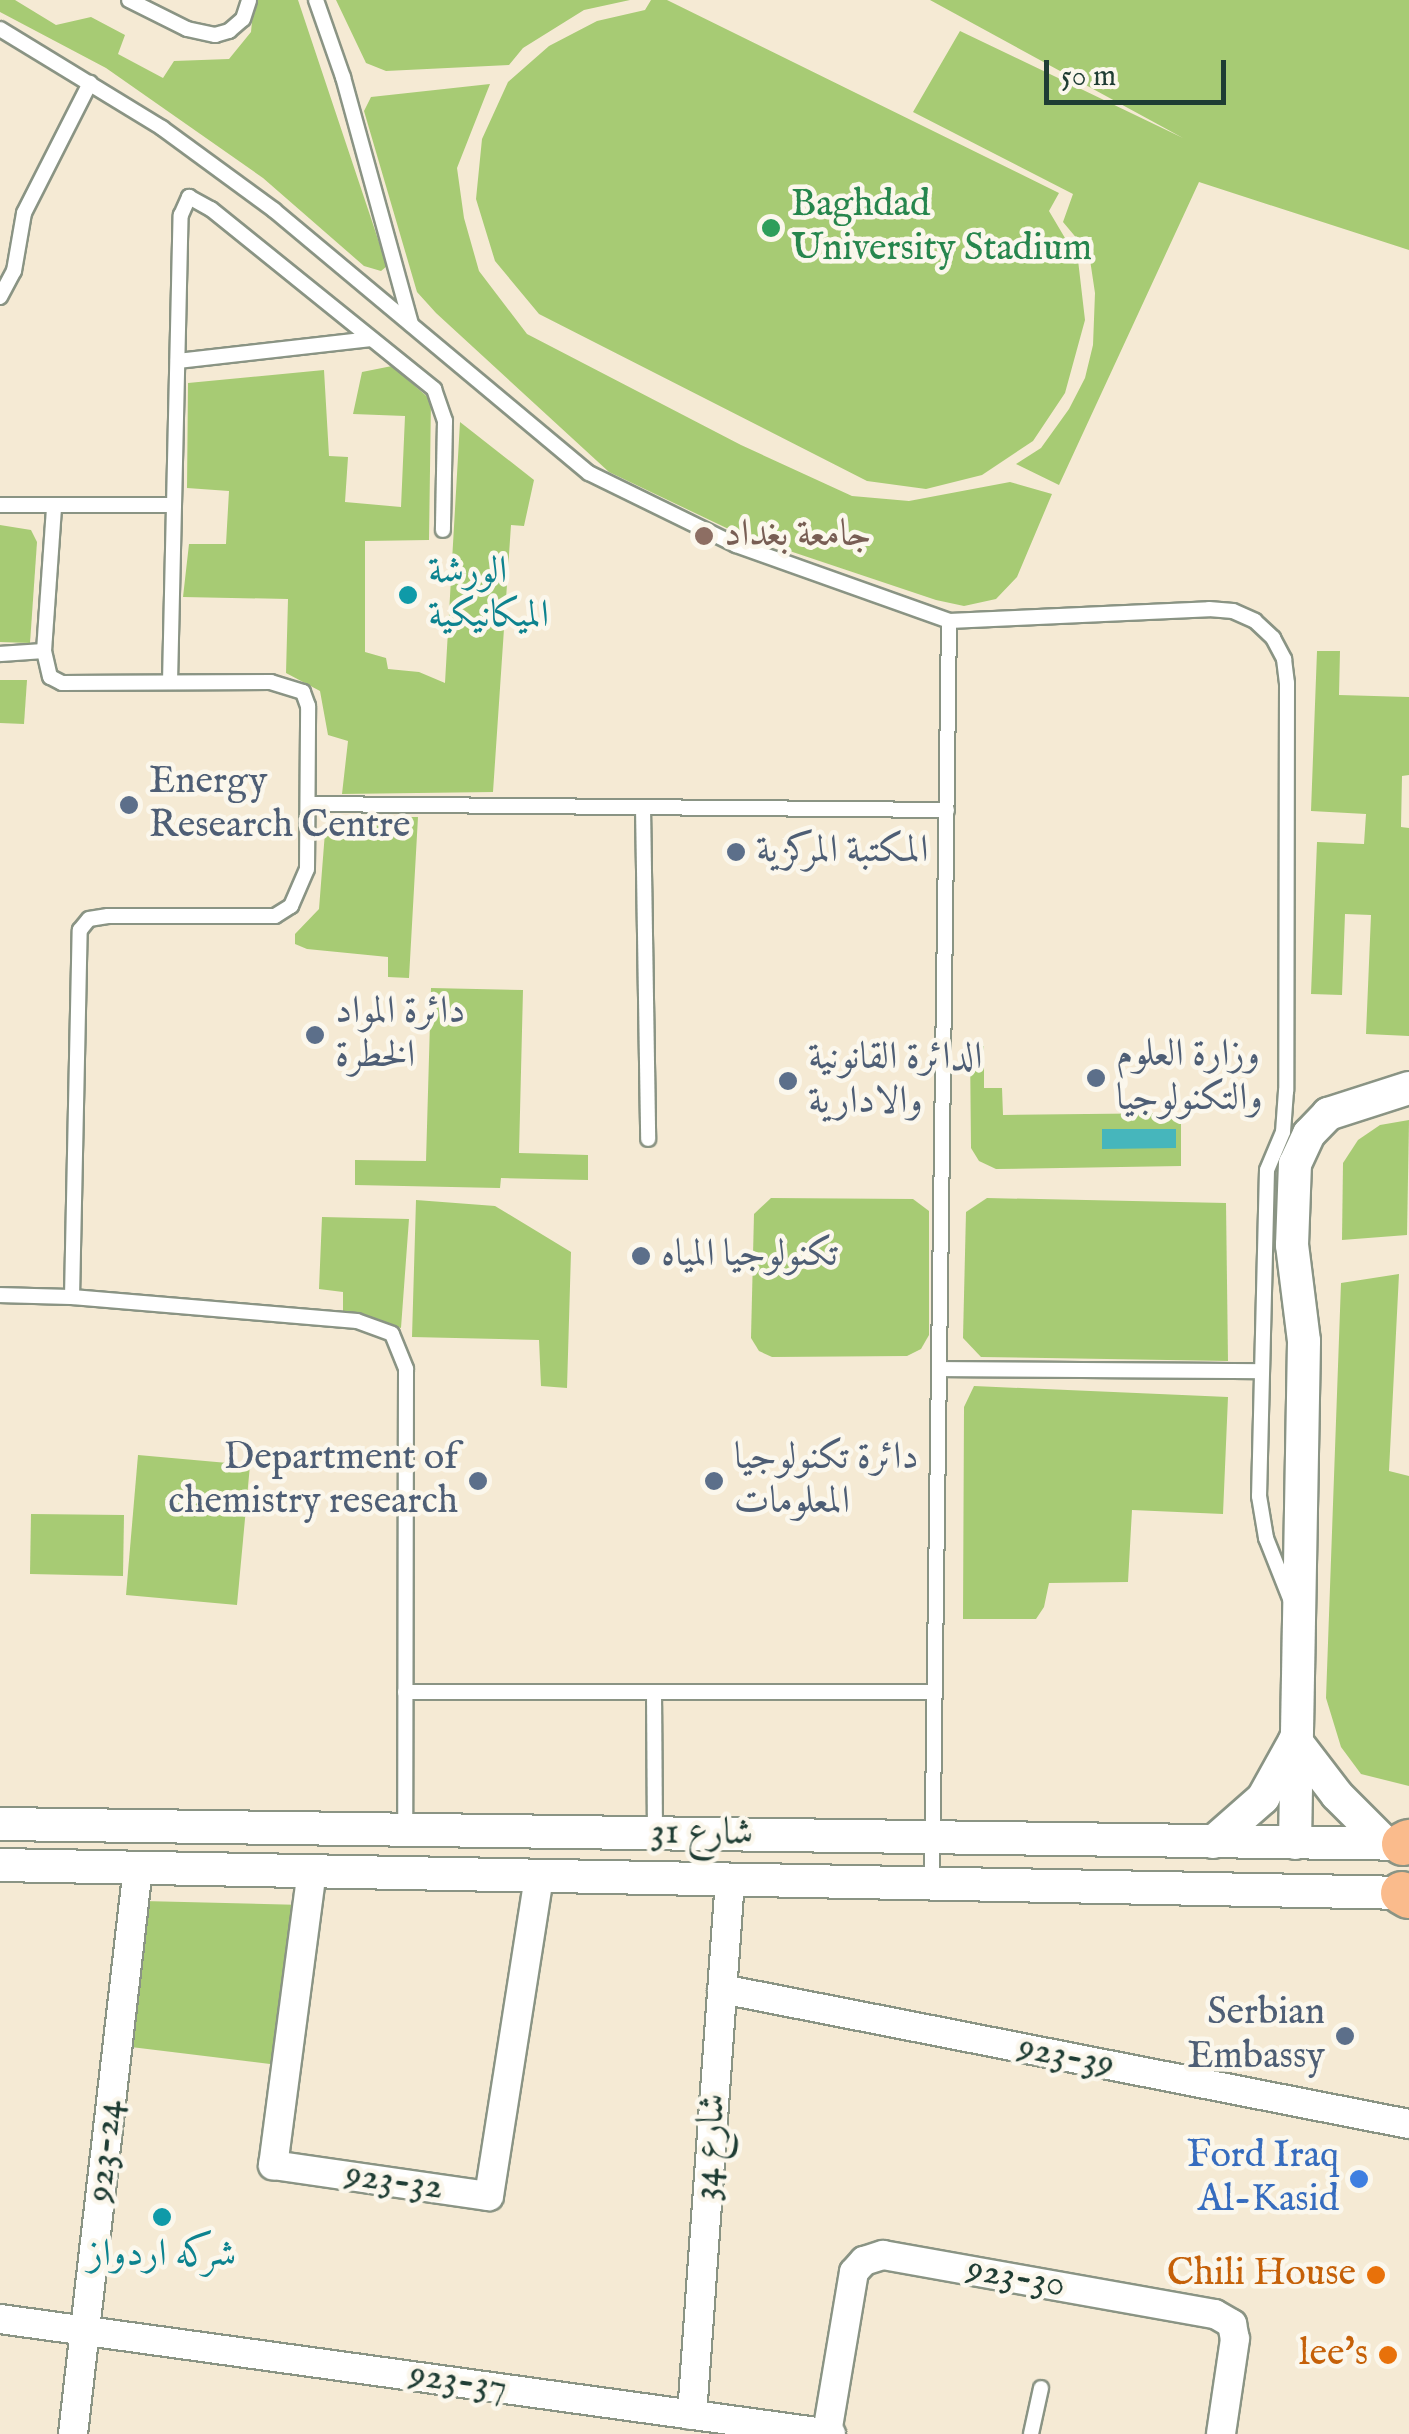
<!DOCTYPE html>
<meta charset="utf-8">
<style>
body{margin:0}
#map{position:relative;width:1409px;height:2434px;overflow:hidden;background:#f5ead4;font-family:"IM FELL English",Amiri,serif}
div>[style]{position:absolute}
.green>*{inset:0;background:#a7cb74}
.water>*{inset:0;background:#46b6bc}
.roads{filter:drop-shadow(2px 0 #8a9484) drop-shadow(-2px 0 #8a9484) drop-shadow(0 2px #8a9484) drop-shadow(0 -2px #8a9484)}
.service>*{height:14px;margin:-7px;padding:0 7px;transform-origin:7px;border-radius:7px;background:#fff}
.minor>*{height:28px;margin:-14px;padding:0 14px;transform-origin:14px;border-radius:14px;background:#fff}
.tertiary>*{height:32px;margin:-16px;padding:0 16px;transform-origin:16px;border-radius:16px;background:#fff}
.primary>*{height:42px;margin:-21px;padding:0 21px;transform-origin:21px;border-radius:21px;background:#fabb8c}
.dots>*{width:28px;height:28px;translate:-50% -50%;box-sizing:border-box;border:5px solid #fbf7ec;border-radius:50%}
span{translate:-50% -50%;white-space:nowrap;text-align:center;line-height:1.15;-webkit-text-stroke:9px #fbf7ec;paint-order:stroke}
.leisure-label{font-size:38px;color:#27864d}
.left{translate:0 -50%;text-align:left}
.education-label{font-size:38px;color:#785e54}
.culture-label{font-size:38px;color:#0d838f}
.service-label{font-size:38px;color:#4e5e75}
.right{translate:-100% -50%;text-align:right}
.street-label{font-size:38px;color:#1f3d34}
.shop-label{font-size:38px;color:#366cbe}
.food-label{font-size:38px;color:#c56008}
.scale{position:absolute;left:1044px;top:60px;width:182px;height:45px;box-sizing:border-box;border:5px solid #1f3d34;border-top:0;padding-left:12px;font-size:30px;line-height:35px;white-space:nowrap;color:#1f3d34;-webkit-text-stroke:8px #fbf7ec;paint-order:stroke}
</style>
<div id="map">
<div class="green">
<i style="clip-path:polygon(0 0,15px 0,56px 25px,91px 17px,125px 35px,118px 54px,163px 78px,174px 61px,229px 59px,251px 32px,254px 0,298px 0,387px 266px,381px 271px,364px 266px,263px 178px,106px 68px,0 12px)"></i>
<i style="clip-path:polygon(336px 0,630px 0,584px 10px,523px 48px,509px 65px,386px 71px,366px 63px)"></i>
<i style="clip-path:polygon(651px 0,667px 0,1059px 193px,1049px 211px,1078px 260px,1085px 320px,1065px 393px,1033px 441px,982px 475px,926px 489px,867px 481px,539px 314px,495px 261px,476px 199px,482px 139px,508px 82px,549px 46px,597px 21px,645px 10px)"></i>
<i style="clip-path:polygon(930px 0,1409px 0,1409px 250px,1199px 182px,1059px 485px,1016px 464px,1041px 448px,1069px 409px,1085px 378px,1093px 345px,1095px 293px,1089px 253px,1063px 222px,1073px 194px,913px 112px,960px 31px,1183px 138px)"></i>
<i style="clip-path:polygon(490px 84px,457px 168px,464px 218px,479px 271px,527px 334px,741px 445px,852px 496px,909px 501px,1010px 482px,1052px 494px,1017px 577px,996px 599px,964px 606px,936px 600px,739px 534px,609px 472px,436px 313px,417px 292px,364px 111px,371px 97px)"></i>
<i style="clip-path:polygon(392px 366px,431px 400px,429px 540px,365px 541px,365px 652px,386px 658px,388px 669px,419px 672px,445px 683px,460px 422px,534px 480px,524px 526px,511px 525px,493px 792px,342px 794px,348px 741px,328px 735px,320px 691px,286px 673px,288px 599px,183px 597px,189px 544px,226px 544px,229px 491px,187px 488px,188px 383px,324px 370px,329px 456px,348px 457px,345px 502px,401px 507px,405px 416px,353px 414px,362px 372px)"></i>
<i style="clip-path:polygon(0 525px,31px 530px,37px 542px,30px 643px,0 642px)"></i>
<i style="clip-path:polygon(1317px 651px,1340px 651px,1339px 695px,1409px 697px,1409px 775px,1402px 776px,1401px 827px,1409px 828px,1409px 1036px,1366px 1034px,1371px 915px,1345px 914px,1342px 995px,1311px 994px,1317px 842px,1364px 844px,1366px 814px,1311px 811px)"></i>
<i style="clip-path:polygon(0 680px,27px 680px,24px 724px,0 723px)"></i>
<i style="clip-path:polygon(332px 817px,418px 817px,409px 978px,388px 977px,388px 957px,307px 949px,295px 944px,295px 934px,319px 909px,325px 832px)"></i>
<i style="clip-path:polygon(431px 988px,523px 990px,519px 1153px,588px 1155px,588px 1180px,501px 1178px,500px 1188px,355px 1185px,355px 1160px,426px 1161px)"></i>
<i style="clip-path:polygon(970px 1046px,984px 1046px,984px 1088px,1002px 1088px,1003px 1115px,1181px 1113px,1181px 1166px,996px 1169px,979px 1161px,971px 1148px)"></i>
<i style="clip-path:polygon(1409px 1120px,1407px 1235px,1342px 1240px,1343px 1163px,1358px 1140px,1380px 1125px)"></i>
<i style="clip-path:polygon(771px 1198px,913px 1199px,929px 1211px,929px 1335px,921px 1349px,907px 1356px,772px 1357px,759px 1351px,751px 1338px,754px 1214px)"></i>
<i style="clip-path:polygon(987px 1198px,1226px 1203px,1228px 1361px,981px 1357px,963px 1338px,966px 1212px)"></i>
<i style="clip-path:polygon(416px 1200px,495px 1206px,571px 1252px,567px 1388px,541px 1386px,539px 1340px,412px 1337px)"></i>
<i style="clip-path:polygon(322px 1217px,409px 1219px,401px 1328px,343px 1312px,343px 1292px,319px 1289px)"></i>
<i style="clip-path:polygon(1399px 1274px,1389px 1471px,1409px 1476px,1409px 1786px,1361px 1774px,1341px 1747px,1326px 1698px,1341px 1283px)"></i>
<i style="clip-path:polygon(974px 1386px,1228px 1397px,1223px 1514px,1132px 1510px,1128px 1582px,1049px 1583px,1044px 1607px,1036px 1619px,963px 1619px,964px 1407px)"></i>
<i style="clip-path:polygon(138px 1455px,250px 1465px,237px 1605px,126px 1595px)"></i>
<i style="clip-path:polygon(31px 1514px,124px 1515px,123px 1576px,30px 1574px)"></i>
<i style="clip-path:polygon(143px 1901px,304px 1905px,278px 2065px,131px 2047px)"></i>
</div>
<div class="water">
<i style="clip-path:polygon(1102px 1129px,1176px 1129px,1176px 1148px,1102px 1149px)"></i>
</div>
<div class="roads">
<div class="service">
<i style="left:129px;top:0;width:65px;rotate:26.6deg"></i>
<i style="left:187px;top:29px;width:29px;rotate:12deg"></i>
<i style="left:215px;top:35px;width:15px;rotate:-16deg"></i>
<i style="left:229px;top:31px;width:18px;rotate:-41deg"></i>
<i style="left:243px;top:19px;width:20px;rotate:-72deg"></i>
<i style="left:316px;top:0;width:82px;rotate:70.7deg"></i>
<i style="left:343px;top:77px;width:256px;rotate:74.6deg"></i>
<i style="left:0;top:29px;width:190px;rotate:31.4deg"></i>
<i style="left:162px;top:128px;width:139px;rotate:36.2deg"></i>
<i style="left:274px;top:210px;width:410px;rotate:39.9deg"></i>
<i style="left:589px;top:473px;width:164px;rotate:26.1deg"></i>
<i style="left:736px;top:545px;width:226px;rotate:19.6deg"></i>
<i style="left:949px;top:621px;width:260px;rotate:-2.6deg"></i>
<i style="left:1209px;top:609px;width:24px;rotate:5deg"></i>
<i style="left:1233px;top:611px;width:24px;rotate:24deg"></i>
<i style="left:1255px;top:621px;width:25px;rotate:43deg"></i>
<i style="left:1273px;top:638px;width:24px;rotate:62deg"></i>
<i style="left:1284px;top:659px;width:24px;rotate:83deg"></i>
<i style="left:1287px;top:683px;width:408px;rotate:90.1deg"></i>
<i style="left:1286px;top:1091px;width:41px;rotate:94.2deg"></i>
<i style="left:1283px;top:1132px;width:41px;rotate:112.8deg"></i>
<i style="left:1267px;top:1170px;width:326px;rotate:91.4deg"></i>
<i style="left:1259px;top:1496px;width:43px;rotate:80.5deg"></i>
<i style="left:1266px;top:1538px;width:68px;rotate:68.4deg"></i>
<i style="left:0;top:297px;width:30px;rotate:-62deg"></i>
<i style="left:14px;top:271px;width:59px;rotate:-80.2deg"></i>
<i style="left:24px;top:213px;width:146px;rotate:-63.1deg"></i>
<i style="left:178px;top:361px;width:194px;rotate:-6.5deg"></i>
<i style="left:0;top:505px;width:174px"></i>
<i style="left:0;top:654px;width:44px;rotate:-3.9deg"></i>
<i style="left:170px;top:682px;width:467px;rotate:-88.7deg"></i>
<i style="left:181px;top:215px;width:20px;rotate:-66deg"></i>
<i style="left:189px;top:197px;width:25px;rotate:29deg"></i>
<i style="left:211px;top:209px;width:287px;rotate:38.9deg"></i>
<i style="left:434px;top:389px;width:34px;rotate:71deg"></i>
<i style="left:445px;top:421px;width:109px;rotate:91.1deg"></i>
<i style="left:309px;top:804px;width:638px;rotate:0.54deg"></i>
<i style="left:643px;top:807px;width:332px;rotate:89.1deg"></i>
<i style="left:0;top:1295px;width:72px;rotate:1.6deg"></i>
<i style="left:72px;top:1297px;width:367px;rotate:-88.8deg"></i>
<i style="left:80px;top:930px;width:14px;rotate:-51deg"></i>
<i style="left:89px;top:919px;width:19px;rotate:-9deg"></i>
<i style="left:108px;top:916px;width:167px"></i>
<i style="left:275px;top:916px;width:19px;rotate:-32deg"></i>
<i style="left:291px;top:906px;width:40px;rotate:-66.6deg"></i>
<i style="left:307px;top:869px;width:163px;rotate:-89.6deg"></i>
<i style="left:308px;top:706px;width:15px;rotate:-110deg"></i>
<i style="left:303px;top:692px;width:34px;rotate:-163deg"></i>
<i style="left:271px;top:682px;width:209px;rotate:179.7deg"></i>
<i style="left:62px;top:683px;width:13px;rotate:-153deg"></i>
<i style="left:50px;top:677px;width:27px;rotate:-103deg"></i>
<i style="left:44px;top:651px;width:143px;rotate:-86deg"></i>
<i style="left:72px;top:1297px;width:286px;rotate:4.8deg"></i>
<i style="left:357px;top:1321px;width:37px;rotate:20deg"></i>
<i style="left:392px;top:1334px;width:38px;rotate:68deg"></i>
<i style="left:406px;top:1369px;width:461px;rotate:90.1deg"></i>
<i style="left:939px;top:1369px;width:323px;rotate:0.4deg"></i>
<i style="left:405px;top:1692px;width:530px"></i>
<i style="left:654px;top:1692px;width:141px;rotate:89.6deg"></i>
<i style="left:932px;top:1885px;width:1264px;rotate:-89.23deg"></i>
<i style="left:1031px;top:2434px;width:47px;rotate:-77.7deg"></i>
</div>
<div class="minor">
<i style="left:312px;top:1870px;width:298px;rotate:97.5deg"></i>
<i style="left:273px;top:2165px;width:218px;rotate:8.2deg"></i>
<i style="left:489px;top:2196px;width:324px;rotate:-81.1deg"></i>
<i style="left:722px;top:1989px;width:700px;rotate:11.12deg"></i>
<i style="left:0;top:2319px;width:839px;rotate:7.88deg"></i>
<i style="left:692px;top:2415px;width:537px;rotate:-85.94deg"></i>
<i style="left:827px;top:2433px;width:163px;rotate:-80.5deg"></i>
<i style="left:854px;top:2272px;width:15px;rotate:-48deg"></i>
<i style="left:864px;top:2261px;width:20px;rotate:-18deg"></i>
<i style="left:883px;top:2255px;width:337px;rotate:10.1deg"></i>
<i style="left:1215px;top:2314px;width:20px;rotate:30deg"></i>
<i style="left:1232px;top:2324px;width:15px;rotate:79deg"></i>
<i style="left:1235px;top:2339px;width:96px;rotate:98.4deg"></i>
<i style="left:73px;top:2434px;width:571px;rotate:-83.46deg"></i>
</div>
<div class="tertiary">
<i style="left:1295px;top:1740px;width:69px;rotate:52.6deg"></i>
<i style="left:1337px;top:1795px;width:69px;rotate:45deg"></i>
<i style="left:0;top:1824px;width:1409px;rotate:0.81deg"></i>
<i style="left:1213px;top:1842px;width:67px;rotate:-41.3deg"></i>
<i style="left:1263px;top:1798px;width:62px;rotate:-60.9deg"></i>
<i style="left:1295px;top:1843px;width:502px;rotate:-88.97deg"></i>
<i style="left:1304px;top:1341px;width:97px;rotate:-97.1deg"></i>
<i style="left:1292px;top:1245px;width:81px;rotate:-87.9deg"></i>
<i style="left:1295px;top:1164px;width:33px;rotate:-65deg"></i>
<i style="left:1309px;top:1134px;width:28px;rotate:-46deg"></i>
<i style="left:1328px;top:1114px;width:85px;rotate:-17.8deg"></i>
<i style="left:0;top:1865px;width:1409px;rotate:1.14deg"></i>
</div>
<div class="primary">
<i style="left:1403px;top:1844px;width:7px;rotate:-27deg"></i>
<i style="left:1402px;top:1893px;width:8px;rotate:30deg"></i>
</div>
</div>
<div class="dots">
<i style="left:771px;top:228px;background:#2e9e5b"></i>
<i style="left:704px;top:536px;background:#8d6e63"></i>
<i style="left:408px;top:595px;background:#0f9aa8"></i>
<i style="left:129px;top:805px;background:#5c6f8a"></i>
<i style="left:736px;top:852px;background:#5c6f8a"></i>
<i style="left:315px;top:1035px;background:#5c6f8a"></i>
<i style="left:1096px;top:1078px;background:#5c6f8a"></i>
<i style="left:788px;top:1081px;background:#5c6f8a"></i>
<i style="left:641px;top:1256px;background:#5c6f8a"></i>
<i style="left:478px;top:1481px;background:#5c6f8a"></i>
<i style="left:714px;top:1481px;background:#5c6f8a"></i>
<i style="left:1345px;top:2036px;background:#5c6f8a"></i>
<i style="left:1359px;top:2179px;background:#3f7fe0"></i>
<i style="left:162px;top:2217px;background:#0f9aa8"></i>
<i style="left:1376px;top:2275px;background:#e8710a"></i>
<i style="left:1388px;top:2355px;background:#e8710a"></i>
</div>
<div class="leisure-label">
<span class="left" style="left:791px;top:228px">Baghdad<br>University Stadium</span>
</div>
<div class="education-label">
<span class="left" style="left:724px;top:536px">جامعة بغداد</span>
</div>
<div class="culture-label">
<span class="left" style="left:428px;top:595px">الورشة<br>الميكانيكية</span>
<span style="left:162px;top:2256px">شركه اردواز</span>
</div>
<div class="service-label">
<span class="left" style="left:149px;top:805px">Energy<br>Research Centre</span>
<span class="left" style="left:756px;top:852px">المكتبة المركزية</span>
<span class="left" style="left:335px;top:1035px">دائرة المواد<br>الخطرة</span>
<span class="left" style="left:1116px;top:1078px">وزارة العلوم<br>والتكنولوجيا</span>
<span class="left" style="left:808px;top:1081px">الدائرة القانونية<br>والادارية</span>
<span class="left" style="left:661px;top:1256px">تكنولوجيا المياه</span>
<span class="right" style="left:458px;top:1481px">Department of<br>chemistry research</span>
<span class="left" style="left:734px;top:1481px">دائرة تكنولوجيا<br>المعلومات</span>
<span class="right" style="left:1325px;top:2036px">Serbian<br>Embassy</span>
</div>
<div class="street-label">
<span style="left:702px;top:1834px;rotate:1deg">شارع 31</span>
<span style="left:1066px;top:2057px;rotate:11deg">923-39</span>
<span style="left:711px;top:2147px;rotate:-86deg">شارع 34</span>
<span style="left:106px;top:2151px;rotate:-84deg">923-24</span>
<span style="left:394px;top:2182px;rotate:8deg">923-32</span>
<span style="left:1016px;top:2278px;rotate:10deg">923-30</span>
<span style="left:458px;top:2382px;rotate:8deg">923-37</span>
</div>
<div class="shop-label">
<span class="right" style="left:1339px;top:2179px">Ford Iraq<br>Al-Kasid</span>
</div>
<div class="food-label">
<span class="right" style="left:1356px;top:2275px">Chili House</span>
<span class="right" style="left:1368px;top:2355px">lee's</span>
</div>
<div class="scale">50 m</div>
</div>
